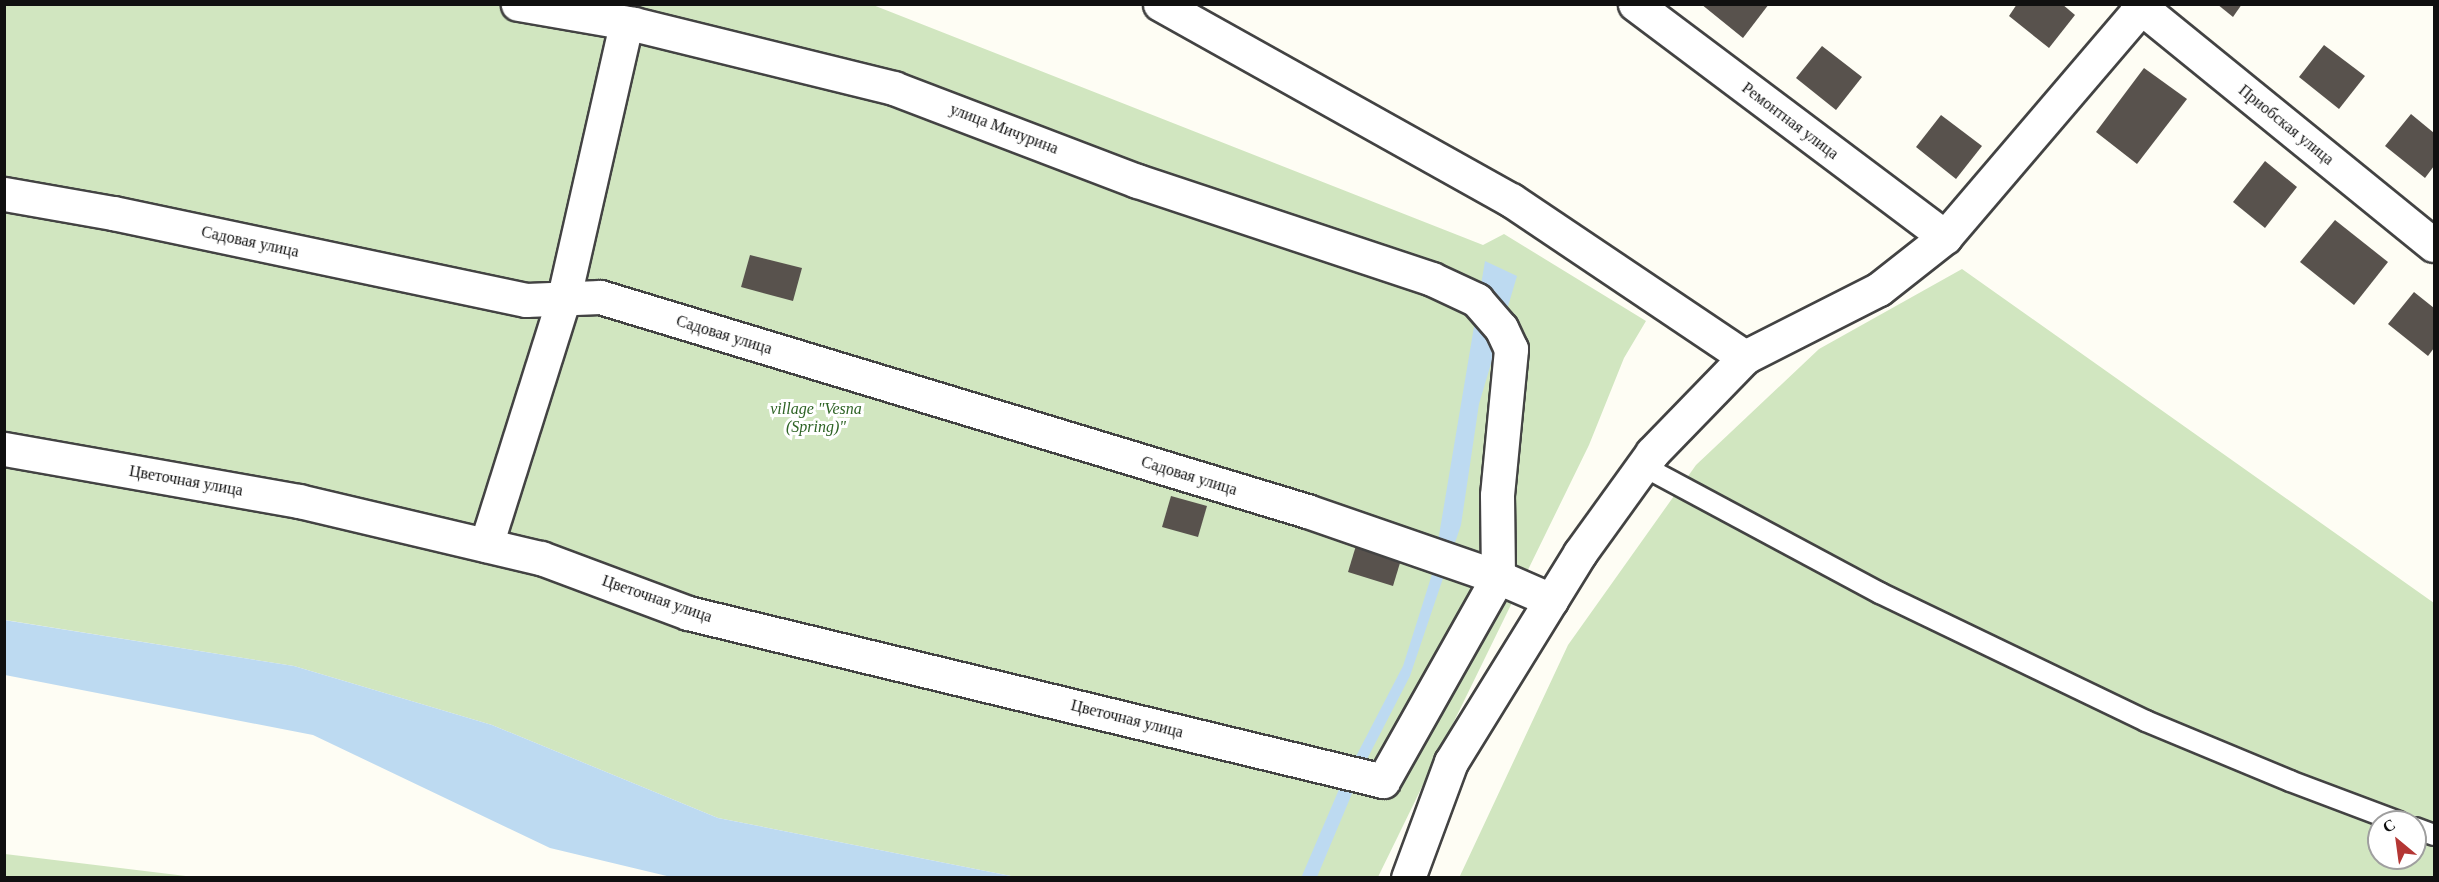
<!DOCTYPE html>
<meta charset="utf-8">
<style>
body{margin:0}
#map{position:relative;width:2439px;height:882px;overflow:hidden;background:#fefdf4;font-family:Georgia,serif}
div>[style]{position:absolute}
.green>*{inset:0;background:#d1e6c0}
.water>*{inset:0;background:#bddaf1}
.building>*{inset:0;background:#58524d}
.roads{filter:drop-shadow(2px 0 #434343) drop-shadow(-2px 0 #434343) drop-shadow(0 2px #434343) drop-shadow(0 -2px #434343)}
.lane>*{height:20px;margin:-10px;padding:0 10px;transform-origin:10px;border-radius:10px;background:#fff}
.street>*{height:33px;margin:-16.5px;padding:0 16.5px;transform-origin:16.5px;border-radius:16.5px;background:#fff}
span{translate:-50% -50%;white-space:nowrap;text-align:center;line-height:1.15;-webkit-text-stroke:6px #fff;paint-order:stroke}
.street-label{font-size:16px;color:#101010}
.park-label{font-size:16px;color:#2e6325;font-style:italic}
.frame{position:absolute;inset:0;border:6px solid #101010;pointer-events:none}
.north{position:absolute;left:2367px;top:810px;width:60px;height:60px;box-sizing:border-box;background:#fff;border:2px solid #9f9f9f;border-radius:50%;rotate:331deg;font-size:16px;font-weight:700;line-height:24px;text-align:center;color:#101010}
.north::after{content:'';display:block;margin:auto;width:21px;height:27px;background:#b43634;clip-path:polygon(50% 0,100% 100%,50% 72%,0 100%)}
</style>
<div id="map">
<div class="green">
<i style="clip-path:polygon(4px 5px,873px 5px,1483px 245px,1504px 234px,1646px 321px,1624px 358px,1589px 445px,1378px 877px,1016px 877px,718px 818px,492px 725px,294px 666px,5px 620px)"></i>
<i style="clip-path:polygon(evenodd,1962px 269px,2434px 603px,2434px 877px,1459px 878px,1568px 645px,1696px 465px,1819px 349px,1962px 269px,2379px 822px,2415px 822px,2415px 858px,2379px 858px,2379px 822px)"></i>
<i style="clip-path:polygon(5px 854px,194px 877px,5px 877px)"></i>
</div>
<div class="water">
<i style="clip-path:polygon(1485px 261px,1517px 276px,1479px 404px,1461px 525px,1410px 676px,1364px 765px,1317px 877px,1301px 878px,1340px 787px,1403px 666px,1433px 571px)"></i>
<i style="clip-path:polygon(4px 620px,294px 666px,492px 725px,718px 818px,1016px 877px,671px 877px,550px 848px,313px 735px,5px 675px)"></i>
</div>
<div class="building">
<i style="clip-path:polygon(1701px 4px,1769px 4px,1743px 38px)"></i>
<i style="clip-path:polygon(2017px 4px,2062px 4px,2075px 15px,2049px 48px,2009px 16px)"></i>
<i style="clip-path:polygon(2217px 4px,2242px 4px,2233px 17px)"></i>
<i style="clip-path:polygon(2324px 45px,2365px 76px,2339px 109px,2299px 77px)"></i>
<i style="clip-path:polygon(1822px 46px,1862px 77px,1836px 110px,1796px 78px)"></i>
<i style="clip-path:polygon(2144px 68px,2187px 99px,2137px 164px,2096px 132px)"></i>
<i style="clip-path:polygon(2411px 114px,2434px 133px,2434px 166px,2425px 178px,2385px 146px)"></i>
<i style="clip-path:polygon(1941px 115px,1982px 146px,1956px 179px,1916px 147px)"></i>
<i style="clip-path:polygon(2265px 161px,2297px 187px,2265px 228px,2233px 202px)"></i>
<i style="clip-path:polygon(2335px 220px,2388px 262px,2354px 305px,2300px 262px)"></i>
<i style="clip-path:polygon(750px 255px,802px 268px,793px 301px,741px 287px)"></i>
<i style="clip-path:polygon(2414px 292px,2434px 308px,2434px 348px,2428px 356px,2388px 324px)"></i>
<i style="clip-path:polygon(1171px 496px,1207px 506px,1198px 537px,1162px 527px)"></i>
<i style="clip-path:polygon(1358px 539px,1403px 553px,1393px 586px,1348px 572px)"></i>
</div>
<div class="roads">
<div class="lane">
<i style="left:1643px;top:466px;width:269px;rotate:28.2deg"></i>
<i style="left:1880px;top:593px;width:295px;rotate:25.7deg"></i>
<i style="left:2146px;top:721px;width:156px;rotate:22.6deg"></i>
<i style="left:2290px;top:781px;width:116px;rotate:20.6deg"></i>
<i style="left:2415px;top:828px;width:20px;rotate:20deg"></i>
</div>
<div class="street">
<i style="left:1160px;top:4px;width:402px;rotate:29.2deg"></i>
<i style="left:1511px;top:200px;width:282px;rotate:33.9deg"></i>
<i style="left:1635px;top:4px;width:388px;rotate:36.9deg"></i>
<i style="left:2137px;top:4px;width:382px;rotate:39.1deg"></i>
<i style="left:4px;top:194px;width:111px;rotate:9.9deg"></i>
<i style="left:113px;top:213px;width:422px;rotate:11.9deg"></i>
<i style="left:526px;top:300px;width:74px;rotate:-2.3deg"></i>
<i style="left:600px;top:297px;width:739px;rotate:16.84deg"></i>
<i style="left:1307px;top:511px;width:202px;rotate:19.1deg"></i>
<i style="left:1498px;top:577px;width:58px;rotate:23.5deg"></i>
<i style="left:4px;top:449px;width:300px;rotate:10deg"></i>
<i style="left:299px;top:501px;width:249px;rotate:13.3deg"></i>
<i style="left:541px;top:558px;width:157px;rotate:20.5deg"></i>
<i style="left:688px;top:613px;width:715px;rotate:13.59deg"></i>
<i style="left:1383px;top:781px;width:234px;rotate:-60.6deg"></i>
<i style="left:1498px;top:577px;width:82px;rotate:-90.7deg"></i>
<i style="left:1497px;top:495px;width:147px;rotate:-84.5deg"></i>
<i style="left:1511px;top:349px;width:23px;rotate:-115deg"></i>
<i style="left:1501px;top:328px;width:37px;rotate:-131deg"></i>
<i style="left:1477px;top:300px;width:50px;rotate:-155deg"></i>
<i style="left:1432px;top:279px;width:311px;rotate:-161.6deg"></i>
<i style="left:1137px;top:181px;width:260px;rotate:-159.1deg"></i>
<i style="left:894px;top:88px;width:268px;rotate:-166.2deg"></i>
<i style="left:634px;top:24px;width:118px;rotate:-170.2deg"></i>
<i style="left:486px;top:545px;width:260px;rotate:-72.5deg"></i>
<i style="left:564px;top:297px;width:281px;rotate:-77.2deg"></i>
<i style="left:1408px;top:878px;width:124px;rotate:-69.7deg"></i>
<i style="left:1451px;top:762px;width:246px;rotate:-58.3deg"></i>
<i style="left:1580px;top:553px;width:123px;rotate:-54.2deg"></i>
<i style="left:1652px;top:453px;width:134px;rotate:-45.9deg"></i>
<i style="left:1745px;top:357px;width:150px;rotate:-26.9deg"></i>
<i style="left:1879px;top:289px;width:84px;rotate:-38.2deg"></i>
<i style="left:1945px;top:237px;width:306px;rotate:-49.5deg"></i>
</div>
</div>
<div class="street-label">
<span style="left:1790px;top:121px;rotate:37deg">Ремонтная улица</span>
<span style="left:2286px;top:125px;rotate:39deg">Приобская улица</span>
<span style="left:1004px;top:129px;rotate:21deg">улица Мичурина</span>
<span style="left:250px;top:242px;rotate:12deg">Садовая улица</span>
<span style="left:724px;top:335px;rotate:17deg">Садовая улица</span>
<span style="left:1189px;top:476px;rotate:17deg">Садовая улица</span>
<span style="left:186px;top:481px;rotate:10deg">Цветочная улица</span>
<span style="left:657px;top:599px;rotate:19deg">Цветочная улица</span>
<span style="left:1127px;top:719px;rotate:14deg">Цветочная улица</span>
</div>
<div class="park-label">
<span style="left:816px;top:418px">village "Vesna<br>(Spring)"</span>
</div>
<div class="frame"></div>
<div class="north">С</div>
</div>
